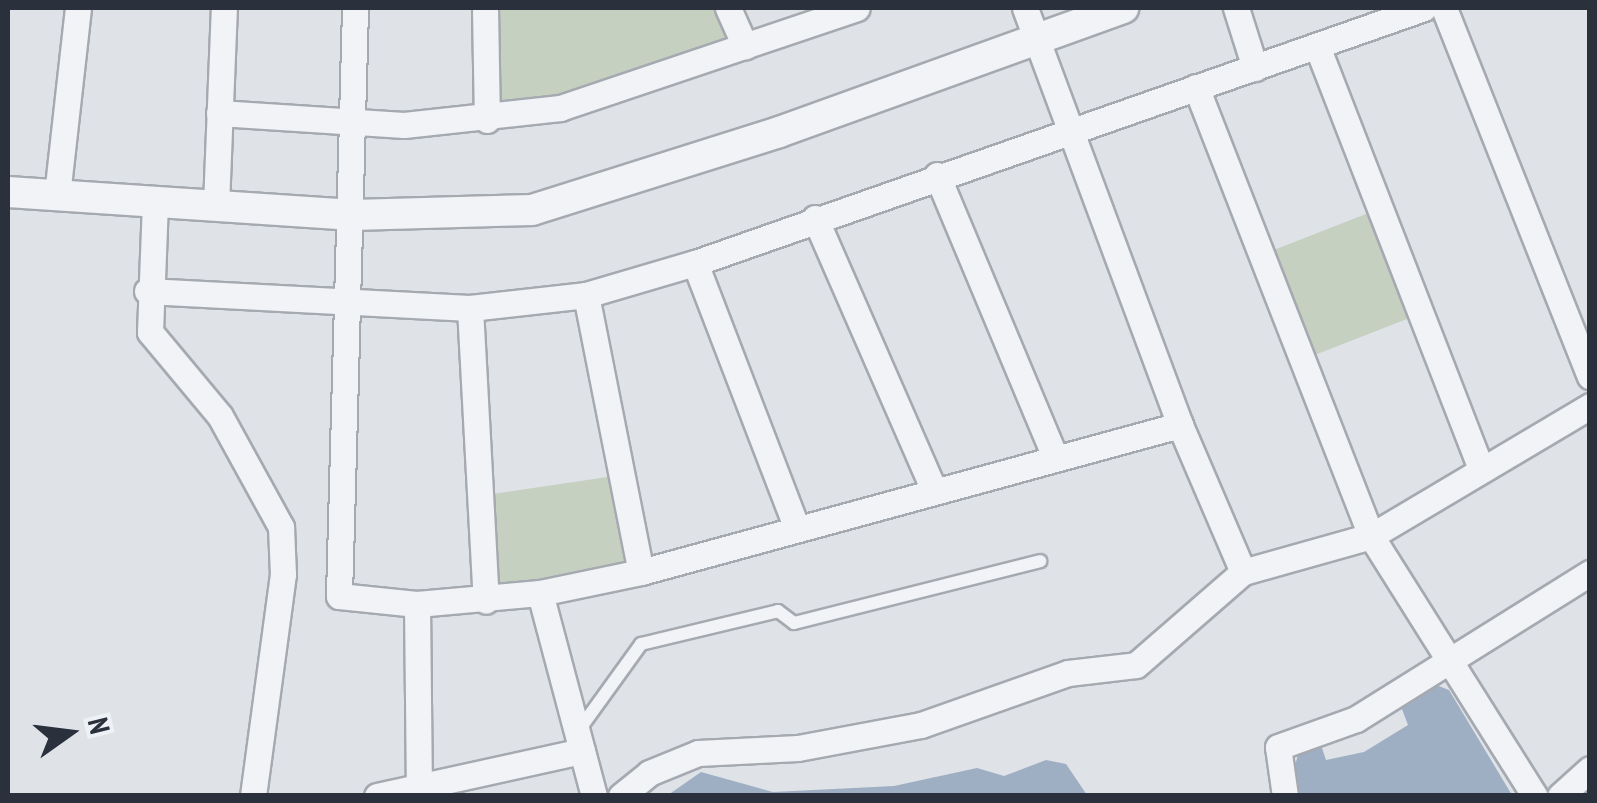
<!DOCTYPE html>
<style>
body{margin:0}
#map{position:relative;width:1597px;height:803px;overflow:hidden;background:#dfe2e7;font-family:"PT Sans Narrow",sans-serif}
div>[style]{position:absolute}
.green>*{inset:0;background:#c5d0c1}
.water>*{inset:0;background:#9eafc3}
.stream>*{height:6px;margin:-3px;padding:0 3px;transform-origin:3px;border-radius:3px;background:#9eafc3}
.roads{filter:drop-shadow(2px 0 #a5a9b0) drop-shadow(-2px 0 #a5a9b0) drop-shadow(0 2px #a5a9b0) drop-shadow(0 -2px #a5a9b0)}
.service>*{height:12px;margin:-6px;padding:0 6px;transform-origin:6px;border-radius:6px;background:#f1f3f6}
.minor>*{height:25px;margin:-12.5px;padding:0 12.5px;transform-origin:12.5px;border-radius:12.5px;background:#f1f3f6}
.tertiary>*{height:30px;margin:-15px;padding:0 15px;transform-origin:15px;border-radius:15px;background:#f1f3f6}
span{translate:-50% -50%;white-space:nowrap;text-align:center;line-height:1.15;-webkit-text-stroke:9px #eef1f5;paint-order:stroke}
.frame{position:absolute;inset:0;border:10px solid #2a303c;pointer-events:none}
.north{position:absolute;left:20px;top:683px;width:100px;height:100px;-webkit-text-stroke:8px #eef1f5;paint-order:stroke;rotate:76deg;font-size:28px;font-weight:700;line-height:40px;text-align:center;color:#2a303c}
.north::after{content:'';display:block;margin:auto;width:35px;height:45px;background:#2a303c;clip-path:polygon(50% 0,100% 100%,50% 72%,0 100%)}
</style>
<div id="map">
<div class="green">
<i style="clip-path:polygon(497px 8px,718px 8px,733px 41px,560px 99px,495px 109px)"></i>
<i style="clip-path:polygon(1371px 212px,1412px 317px,1307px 358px,1266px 253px)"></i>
<i style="clip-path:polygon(614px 476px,633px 564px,491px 588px,486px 495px)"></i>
</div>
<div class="water">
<i style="clip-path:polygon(1436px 685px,1449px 690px,1512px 795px,1300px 795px,1295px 765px,1299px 752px,1321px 745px,1326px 760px,1364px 752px,1408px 725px,1400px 704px)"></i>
<i style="clip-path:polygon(1046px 760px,1066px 764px,1087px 795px,668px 795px,701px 772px,773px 792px,894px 786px,977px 768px,1004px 776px)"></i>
</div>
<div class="stream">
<i style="left:1587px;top:796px;width:4px;rotate:-45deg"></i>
</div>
<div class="roads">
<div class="service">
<i style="left:579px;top:730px;width:106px;rotate:-54.2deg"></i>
<i style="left:641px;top:644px;width:141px;rotate:-13.5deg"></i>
<i style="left:778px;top:611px;width:20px;rotate:37deg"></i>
<i style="left:794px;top:623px;width:254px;rotate:-14.1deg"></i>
</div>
<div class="minor">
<i style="left:355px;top:8px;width:588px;rotate:91.56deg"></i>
<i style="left:339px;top:596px;width:78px;rotate:5.9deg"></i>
<i style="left:417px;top:604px;width:123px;rotate:-5.1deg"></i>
<i style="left:540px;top:593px;width:103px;rotate:-11.7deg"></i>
<i style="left:641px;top:572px;width:559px;rotate:-15.26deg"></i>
<i style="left:485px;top:8px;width:112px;rotate:89deg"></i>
<i style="left:728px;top:8px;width:42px;rotate:65.9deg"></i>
<i style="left:1025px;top:8px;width:445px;rotate:69.6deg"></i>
<i style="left:1180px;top:425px;width:160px;rotate:66.8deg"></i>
<i style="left:1236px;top:8px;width:63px;rotate:72.4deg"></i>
<i style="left:1444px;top:8px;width:396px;rotate:68.4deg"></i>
<i style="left:1317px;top:46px;width:451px;rotate:68.8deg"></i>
<i style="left:1196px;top:87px;width:482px;rotate:68.7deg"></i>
<i style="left:1371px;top:536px;width:307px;rotate:57.8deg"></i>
<i style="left:219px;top:113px;width:185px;rotate:3.7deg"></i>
<i style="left:404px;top:125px;width:157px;rotate:-6.2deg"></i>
<i style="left:560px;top:108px;width:313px;rotate:-18.6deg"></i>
<i style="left:937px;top:175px;width:306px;rotate:67.3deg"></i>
<i style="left:57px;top:195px;width:188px;rotate:-83.6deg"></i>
<i style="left:155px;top:202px;width:130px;rotate:92.2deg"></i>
<i style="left:150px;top:332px;width:109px;rotate:50.2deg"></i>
<i style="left:220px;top:416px;width:127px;rotate:61.2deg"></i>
<i style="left:281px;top:527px;width:47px;rotate:87.6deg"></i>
<i style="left:283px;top:574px;width:224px;rotate:97.7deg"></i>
<i style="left:216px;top:205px;width:197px;rotate:-87.7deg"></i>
<i style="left:815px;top:218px;width:295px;rotate:66.4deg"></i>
<i style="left:695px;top:263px;width:282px;rotate:69deg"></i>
<i style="left:147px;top:291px;width:323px;rotate:3deg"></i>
<i style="left:470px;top:308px;width:117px;rotate:-6.4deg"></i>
<i style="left:586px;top:295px;width:114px;rotate:-16.4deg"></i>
<i style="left:695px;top:263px;width:772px;rotate:-19.28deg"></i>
<i style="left:586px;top:295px;width:282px;rotate:78.8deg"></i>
<i style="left:470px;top:308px;width:293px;rotate:86.9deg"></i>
<i style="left:540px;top:593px;width:210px;rotate:75.1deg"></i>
<i style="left:417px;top:604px;width:183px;rotate:89.4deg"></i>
<i style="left:377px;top:796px;width:210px;rotate:-12.4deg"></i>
<i style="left:621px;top:796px;width:36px;rotate:-39deg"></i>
<i style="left:649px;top:773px;width:53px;rotate:-22.2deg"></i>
<i style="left:698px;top:753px;width:100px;rotate:-2.9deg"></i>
<i style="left:798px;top:748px;width:125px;rotate:-10.6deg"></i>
<i style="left:921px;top:725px;width:156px;rotate:-19.5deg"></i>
<i style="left:1068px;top:673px;width:68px;rotate:-6.7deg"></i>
<i style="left:1136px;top:665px;width:142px;rotate:-41deg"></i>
<i style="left:1243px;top:572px;width:133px;rotate:-15.7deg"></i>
<i style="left:1371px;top:536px;width:255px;rotate:-30.7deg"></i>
<i style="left:1285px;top:796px;width:49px;rotate:-98.1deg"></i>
<i style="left:1278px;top:747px;width:83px;rotate:-19.7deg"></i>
<i style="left:1356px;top:719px;width:276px;rotate:-32deg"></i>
<i style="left:1560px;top:796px;width:40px;rotate:-42deg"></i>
</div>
<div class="tertiary">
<i style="left:8px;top:192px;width:346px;rotate:3.8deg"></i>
<i style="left:353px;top:215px;width:179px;rotate:-1.6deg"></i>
<i style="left:532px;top:210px;width:259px;rotate:-17.5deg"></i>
<i style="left:779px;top:132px;width:366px;rotate:-19.8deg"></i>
</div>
</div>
<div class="frame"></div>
<div class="north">N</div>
</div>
